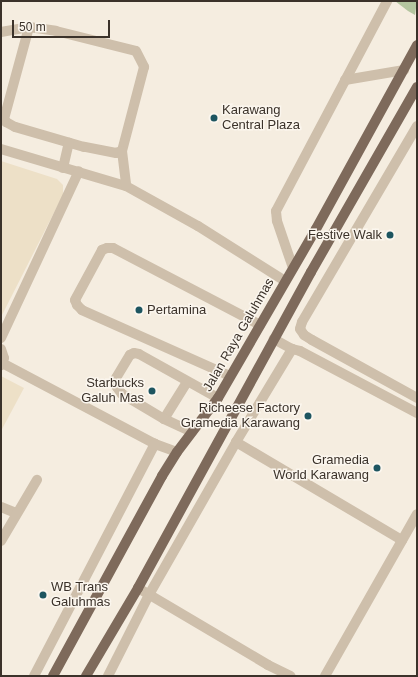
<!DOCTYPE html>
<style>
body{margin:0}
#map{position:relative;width:418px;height:677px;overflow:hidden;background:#f5ede0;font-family:Helvetica,sans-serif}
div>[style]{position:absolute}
.green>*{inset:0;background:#b4c59f}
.plaza>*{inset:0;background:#ede0c7}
.minor>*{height:10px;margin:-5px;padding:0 5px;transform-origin:5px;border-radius:5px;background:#cebfab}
.major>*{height:10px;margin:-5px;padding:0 5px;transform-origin:5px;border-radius:5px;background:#7e6a5b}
.dots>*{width:11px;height:11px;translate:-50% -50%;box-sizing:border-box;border:2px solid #fbf6ee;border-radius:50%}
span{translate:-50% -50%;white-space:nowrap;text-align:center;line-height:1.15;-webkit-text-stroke:3px #fbf6ee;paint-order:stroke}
.poi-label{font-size:13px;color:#3b322a}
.left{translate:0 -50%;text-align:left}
.right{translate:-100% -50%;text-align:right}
.street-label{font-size:13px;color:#3b322a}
.frame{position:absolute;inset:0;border:2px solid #3b322a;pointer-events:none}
.scale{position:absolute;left:12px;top:20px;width:98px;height:18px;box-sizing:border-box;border:2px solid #3b322a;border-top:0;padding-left:5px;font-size:12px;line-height:14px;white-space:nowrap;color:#3b322a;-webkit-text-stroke:3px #fbf6ee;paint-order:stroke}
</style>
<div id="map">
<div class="green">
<i style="clip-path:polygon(395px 1px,417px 1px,415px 15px,408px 11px)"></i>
</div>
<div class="plaza">
<i style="clip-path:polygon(1px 161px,57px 179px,63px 185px,63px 195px,1px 317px)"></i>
<i style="clip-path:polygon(1px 376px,24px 388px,1px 431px)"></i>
</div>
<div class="minor">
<i style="left:1px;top:32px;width:28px;rotate:-10deg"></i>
<i style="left:29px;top:27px;width:27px;rotate:8deg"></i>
<i style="left:56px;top:31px;width:82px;rotate:14deg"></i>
<i style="left:136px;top:51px;width:18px;rotate:63deg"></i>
<i style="left:144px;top:67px;width:87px;rotate:104.7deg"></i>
<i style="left:122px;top:151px;width:6px;rotate:162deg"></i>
<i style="left:116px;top:153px;width:33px;rotate:-169deg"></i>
<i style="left:84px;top:147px;width:72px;rotate:-163.8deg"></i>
<i style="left:15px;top:127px;width:10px;rotate:-151deg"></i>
<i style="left:6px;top:122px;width:4px;rotate:-124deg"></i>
<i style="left:4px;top:119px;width:95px;rotate:-74.8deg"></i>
<i style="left:345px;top:80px;width:60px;rotate:-9.6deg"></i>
<i style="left:417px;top:126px;width:227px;rotate:120.4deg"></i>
<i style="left:302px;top:322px;width:7px;rotate:106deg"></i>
<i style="left:300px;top:329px;width:7px;rotate:56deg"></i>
<i style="left:304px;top:335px;width:9px;rotate:32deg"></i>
<i style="left:312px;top:340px;width:120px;rotate:28.9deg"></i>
<i style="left:1px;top:149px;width:130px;rotate:16.5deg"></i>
<i style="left:126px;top:186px;width:82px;rotate:29.1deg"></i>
<i style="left:198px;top:226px;width:103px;rotate:32.3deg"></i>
<i style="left:122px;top:151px;width:35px;rotate:83deg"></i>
<i style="left:63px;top:168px;width:26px;rotate:-77deg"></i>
<i style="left:293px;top:268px;width:50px;rotate:-108.8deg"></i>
<i style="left:277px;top:221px;width:10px;rotate:-96deg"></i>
<i style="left:276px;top:211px;width:238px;rotate:-62.1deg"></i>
<i style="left:1px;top:338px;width:184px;rotate:-65deg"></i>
<i style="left:1px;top:349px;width:9px;rotate:72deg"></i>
<i style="left:4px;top:358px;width:8px;rotate:113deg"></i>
<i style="left:292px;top:349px;width:8px;rotate:14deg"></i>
<i style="left:300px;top:351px;width:132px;rotate:27.9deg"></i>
<i style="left:2px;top:363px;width:173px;rotate:27.9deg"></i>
<i style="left:155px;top:444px;width:23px;rotate:20deg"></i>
<i style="left:230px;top:376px;width:162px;rotate:-156deg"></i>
<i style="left:82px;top:310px;width:7px;rotate:-135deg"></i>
<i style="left:77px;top:305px;width:5px;rotate:-112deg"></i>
<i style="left:75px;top:300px;width:57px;rotate:-61.6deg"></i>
<i style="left:102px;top:250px;width:5px;rotate:-22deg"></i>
<i style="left:107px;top:248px;width:6px"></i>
<i style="left:113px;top:248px;width:166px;rotate:27.6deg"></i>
<i style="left:164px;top:419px;width:44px;rotate:-58.1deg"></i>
<i style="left:192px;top:432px;width:31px;rotate:-155deg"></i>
<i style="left:164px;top:419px;width:49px;rotate:-149.2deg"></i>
<i style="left:122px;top:394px;width:9px;rotate:-126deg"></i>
<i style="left:117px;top:387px;width:9px;rotate:-96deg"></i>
<i style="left:116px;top:378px;width:27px;rotate:-59deg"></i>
<i style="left:130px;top:355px;width:4px;rotate:-27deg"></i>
<i style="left:134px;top:353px;width:5px;rotate:11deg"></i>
<i style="left:139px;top:354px;width:90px;rotate:29.1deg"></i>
<i style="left:236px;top:442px;width:193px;rotate:30.6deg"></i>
<i style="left:1px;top:507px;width:16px;rotate:22deg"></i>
<i style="left:1px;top:541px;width:71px;rotate:-59.5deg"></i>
<i style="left:138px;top:588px;width:151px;rotate:30.6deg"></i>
<i style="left:268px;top:665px;width:25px;rotate:26deg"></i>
<i style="left:34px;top:676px;width:262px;rotate:-62.5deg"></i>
<i style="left:108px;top:676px;width:93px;rotate:-63.2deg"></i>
<i style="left:150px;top:593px;width:174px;rotate:-60.3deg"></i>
<i style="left:236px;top:442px;width:109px;rotate:-58.9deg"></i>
<i style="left:292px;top:349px;width:21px;rotate:-151deg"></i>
<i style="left:325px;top:676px;width:186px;rotate:-60.4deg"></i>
</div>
<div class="major">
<i style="left:53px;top:676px;width:228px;rotate:-61.4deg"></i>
<i style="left:162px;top:476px;width:28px;rotate:-58deg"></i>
<i style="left:177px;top:452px;width:68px;rotate:-52.8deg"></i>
<i style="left:218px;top:398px;width:195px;rotate:-59.9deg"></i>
<i style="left:316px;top:229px;width:210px;rotate:-61.2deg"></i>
<i style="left:86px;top:676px;width:102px;rotate:-59.4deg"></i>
<i style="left:138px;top:588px;width:360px;rotate:-61.3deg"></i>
<i style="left:311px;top:272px;width:213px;rotate:-60.2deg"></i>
</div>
<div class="dots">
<i style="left:214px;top:118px;background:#1d5560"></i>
<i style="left:390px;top:235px;background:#1d5560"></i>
<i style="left:139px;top:310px;background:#1d5560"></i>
<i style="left:152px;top:391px;background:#1d5560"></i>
<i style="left:308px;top:416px;background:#1d5560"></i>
<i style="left:377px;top:468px;background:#1d5560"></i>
<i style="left:43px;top:595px;background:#1d5560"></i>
</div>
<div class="poi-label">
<span class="left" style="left:222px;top:118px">Karawang<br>Central Plaza</span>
<span class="right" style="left:382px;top:235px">Festive Walk</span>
<span class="left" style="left:147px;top:310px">Pertamina</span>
<span class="right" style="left:144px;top:391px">Starbucks<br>Galuh Mas</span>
<span class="right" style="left:300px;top:416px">Richeese Factory<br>Gramedia Karawang</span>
<span class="right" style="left:369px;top:468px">Gramedia<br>World Karawang</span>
<span class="left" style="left:51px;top:595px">WB Trans<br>Galuhmas</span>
</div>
<div class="street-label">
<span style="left:239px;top:335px;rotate:-60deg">Jalan Raya Galuhmas</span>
</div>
<div class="frame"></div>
<div class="scale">50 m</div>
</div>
